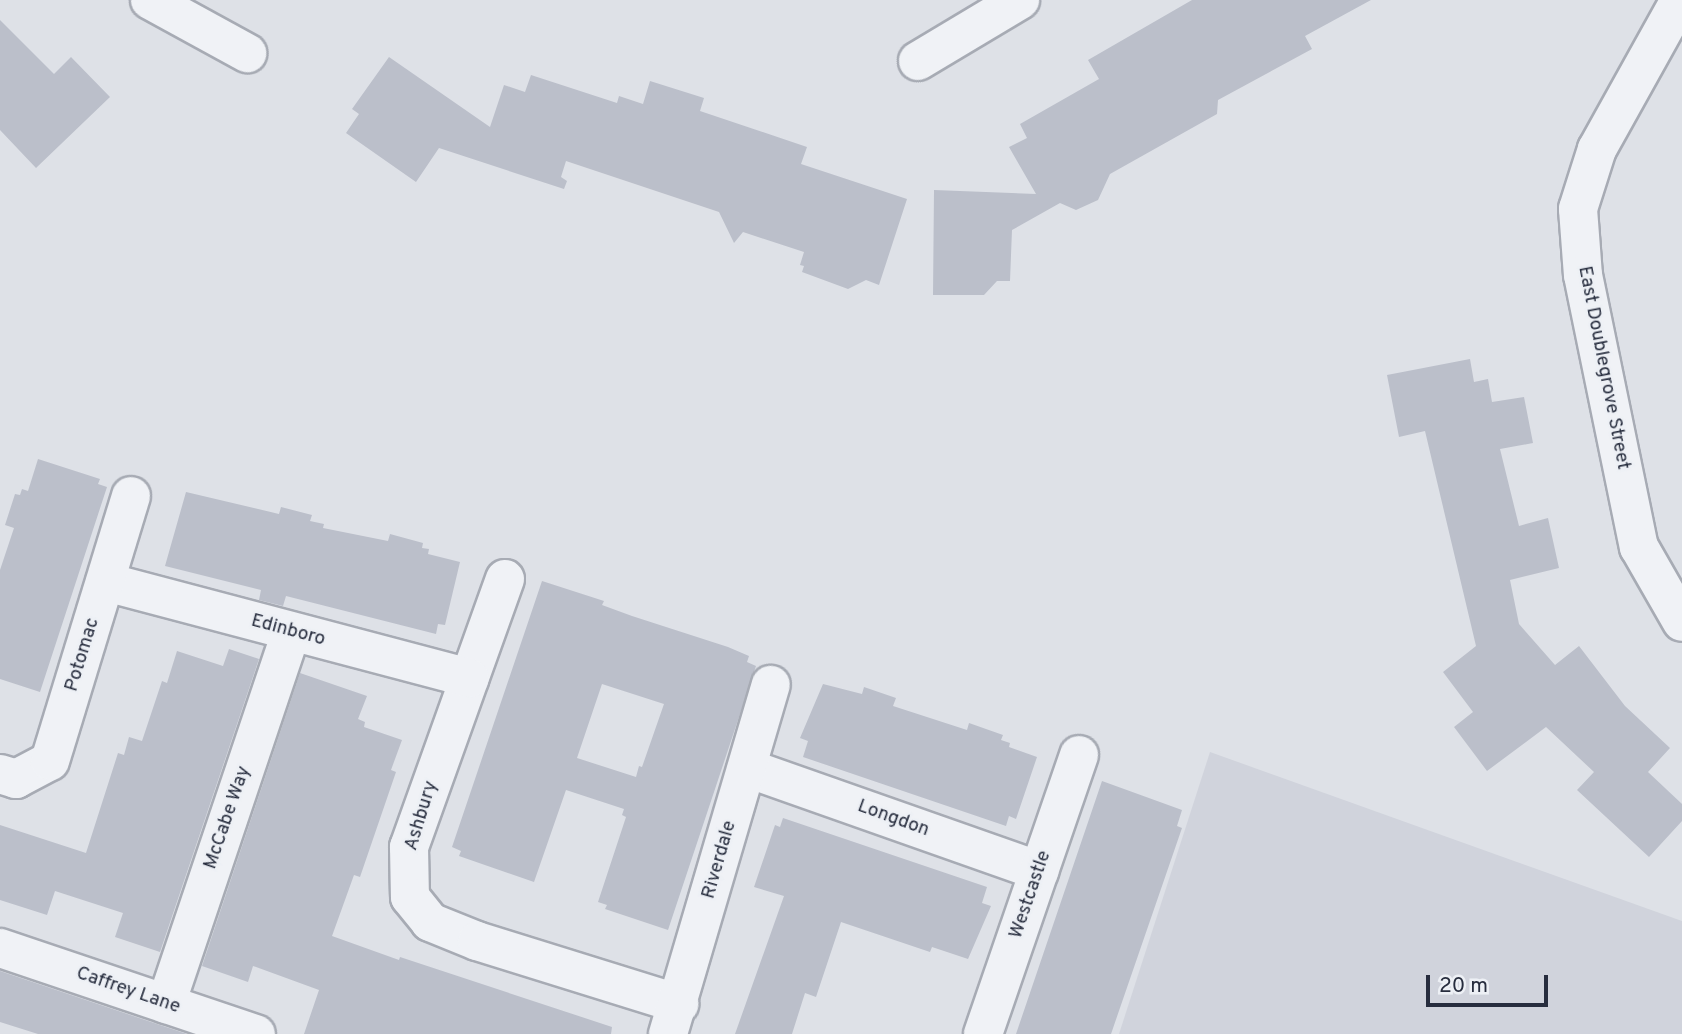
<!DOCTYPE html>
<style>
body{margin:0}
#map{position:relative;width:1682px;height:1034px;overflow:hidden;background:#dee1e7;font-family:Overpass,sans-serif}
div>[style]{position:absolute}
.built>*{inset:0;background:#d0d3dc}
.building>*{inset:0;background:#bbbfca}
.roads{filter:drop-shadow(2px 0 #a7abb4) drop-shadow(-2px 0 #a7abb4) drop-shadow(0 2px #a7abb4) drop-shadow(0 -2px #a7abb4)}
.street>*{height:38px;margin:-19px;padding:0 19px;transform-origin:19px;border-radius:19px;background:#f0f2f6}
span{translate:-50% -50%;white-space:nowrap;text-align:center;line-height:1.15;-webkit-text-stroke:5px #edf0f5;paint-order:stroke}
.street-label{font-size:19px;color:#272d3e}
.scale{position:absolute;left:1426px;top:975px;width:122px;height:32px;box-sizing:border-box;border:4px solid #272d3e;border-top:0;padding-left:9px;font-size:21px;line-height:24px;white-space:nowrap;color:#272d3e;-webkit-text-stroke:5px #edf0f5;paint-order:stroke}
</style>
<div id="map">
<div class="built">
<i style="clip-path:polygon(1210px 752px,1682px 921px,1682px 1034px,1119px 1034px)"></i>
</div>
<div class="building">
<i style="clip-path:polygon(1192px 0,1371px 0,1305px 36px,1312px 49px,1218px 100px,1217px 114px,1110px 174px,1098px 200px,1076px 210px,1060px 203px,1012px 230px,1010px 281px,997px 281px,984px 295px,933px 295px,934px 190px,1036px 194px,1009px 147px,1027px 138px,1020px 124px,1099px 79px,1088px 60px)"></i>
<i style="clip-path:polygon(0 20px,54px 74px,71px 57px,110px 97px,36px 168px,0 130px)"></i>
<i style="clip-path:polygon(389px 57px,490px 127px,504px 85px,525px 92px,531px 75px,617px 103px,619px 96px,643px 104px,650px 81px,704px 98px,700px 111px,807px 147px,801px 164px,907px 199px,879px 285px,866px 280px,848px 289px,802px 272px,804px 266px,800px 265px,804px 252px,743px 232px,734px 243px,719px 212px,566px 161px,561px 177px,567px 181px,564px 189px,439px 148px,416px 182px,346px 133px,359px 114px,352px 109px)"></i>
<i style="clip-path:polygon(1470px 359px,1474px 382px,1488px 379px,1492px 402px,1524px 397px,1533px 443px,1500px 449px,1519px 526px,1548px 518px,1559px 568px,1510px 580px,1519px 624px,1555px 665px,1579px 646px,1625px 706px,1670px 748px,1648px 772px,1682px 804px,1682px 821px,1649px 857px,1577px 790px,1594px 772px,1546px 727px,1487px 771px,1454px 727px,1473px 712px,1443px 672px,1476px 646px,1425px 431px,1399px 437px,1387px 375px)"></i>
<i style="clip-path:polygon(38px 459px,100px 479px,98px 484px,107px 487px,40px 692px,0 679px,0 570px,14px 528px,5px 525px,15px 494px,20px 495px,22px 489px,28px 491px)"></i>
<i style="clip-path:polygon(186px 492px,279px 514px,281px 507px,312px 515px,310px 521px,324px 524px,323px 528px,388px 541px,390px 534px,423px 543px,422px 548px,429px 549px,428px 554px,460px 562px,445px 625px,438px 624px,436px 634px,286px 596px,283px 606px,259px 600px,261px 590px,165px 566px)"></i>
<i style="clip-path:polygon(evenodd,542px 581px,604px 601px,602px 605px,632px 616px,728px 647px,749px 656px,747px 662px,756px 666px,668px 930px,605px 909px,607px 905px,598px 902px,626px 817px,622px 815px,624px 809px,566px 790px,534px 882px,459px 856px,461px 851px,452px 847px,542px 581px,602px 684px,664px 704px,642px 767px,639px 766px,636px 777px,577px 758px,602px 684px)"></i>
<i style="clip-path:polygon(229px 649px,259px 659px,160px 952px,115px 937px,123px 913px,55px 891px,47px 915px,0 900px,0 825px,86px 853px,118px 753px,124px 755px,129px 737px,142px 741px,162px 681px,167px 683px,177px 651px,223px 666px)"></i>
<i style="clip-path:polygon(300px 673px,367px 696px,358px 719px,365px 722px,364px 727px,402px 740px,391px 770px,396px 772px,360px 877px,354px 875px,332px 936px,399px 960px,400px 957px,612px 1027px,611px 1034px,304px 1034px,319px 990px,253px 966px,248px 982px,202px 966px)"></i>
<i style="clip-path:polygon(823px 684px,862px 694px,864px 687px,896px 698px,893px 706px,967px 730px,969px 723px,1003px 735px,1001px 740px,1010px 743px,1009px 747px,1037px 757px,1016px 819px,1009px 816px,1006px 826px,803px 757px,808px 741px,800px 738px)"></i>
<i style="clip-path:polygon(1102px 781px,1182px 810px,1177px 826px,1182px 828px,1111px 1034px,1016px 1034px)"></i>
<i style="clip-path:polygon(783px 818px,987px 887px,982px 903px,991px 906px,968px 959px,932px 947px,930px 952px,841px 922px,816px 997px,805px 993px,792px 1034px,735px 1034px,784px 896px,754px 887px,775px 825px,780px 827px)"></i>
<i style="clip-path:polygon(0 971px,160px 1025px,187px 1034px,38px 1034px,0 1022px)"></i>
</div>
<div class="roads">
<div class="street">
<i style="left:150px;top:0;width:111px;rotate:28.7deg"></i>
<i style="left:1680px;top:0;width:171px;rotate:119.1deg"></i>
<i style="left:1597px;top:149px;width:63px;rotate:107.6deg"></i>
<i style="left:1578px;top:209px;width:66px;rotate:85.7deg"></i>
<i style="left:1583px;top:275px;width:278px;rotate:78.4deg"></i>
<i style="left:1639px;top:547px;width:86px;rotate:60.2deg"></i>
<i style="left:918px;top:61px;width:119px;rotate:-30.9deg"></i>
<i style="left:505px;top:579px;width:285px;rotate:109.7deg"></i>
<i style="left:409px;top:847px;width:50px;rotate:88.9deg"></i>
<i style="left:410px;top:897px;width:32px;rotate:51deg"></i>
<i style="left:430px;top:922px;width:51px;rotate:22deg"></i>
<i style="left:477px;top:941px;width:212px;rotate:17.3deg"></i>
<i style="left:106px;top:582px;width:376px;rotate:14.8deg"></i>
<i style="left:747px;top:768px;width:310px;rotate:19.4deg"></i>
<i style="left:0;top:774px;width:17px;rotate:17deg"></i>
<i style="left:16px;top:779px;width:38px;rotate:-28deg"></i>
<i style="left:50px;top:761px;width:277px;rotate:-73deg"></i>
<i style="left:0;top:948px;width:270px;rotate:18.6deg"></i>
<i style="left:166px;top:1004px;width:392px;rotate:-71.4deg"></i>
<i style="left:668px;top:1034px;width:364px;rotate:-73.6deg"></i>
<i style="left:983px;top:1034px;width:295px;rotate:-71deg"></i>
</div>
</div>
<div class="street-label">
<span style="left:1603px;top:368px;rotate:79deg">East Doublegrove Street</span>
<span style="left:288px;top:631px;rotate:15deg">Edinboro</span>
<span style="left:83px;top:655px;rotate:-73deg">Potomac</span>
<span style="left:422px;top:816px;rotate:-73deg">Ashbury</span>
<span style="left:228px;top:818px;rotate:-71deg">McCabe Way</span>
<span style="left:893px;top:819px;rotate:20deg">Longdon</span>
<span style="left:720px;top:860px;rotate:-74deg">Riverdale</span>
<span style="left:1031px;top:895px;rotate:-71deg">Westcastle</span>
<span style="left:128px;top:991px;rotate:19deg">Caffrey Lane</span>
</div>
<div class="scale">20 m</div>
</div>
